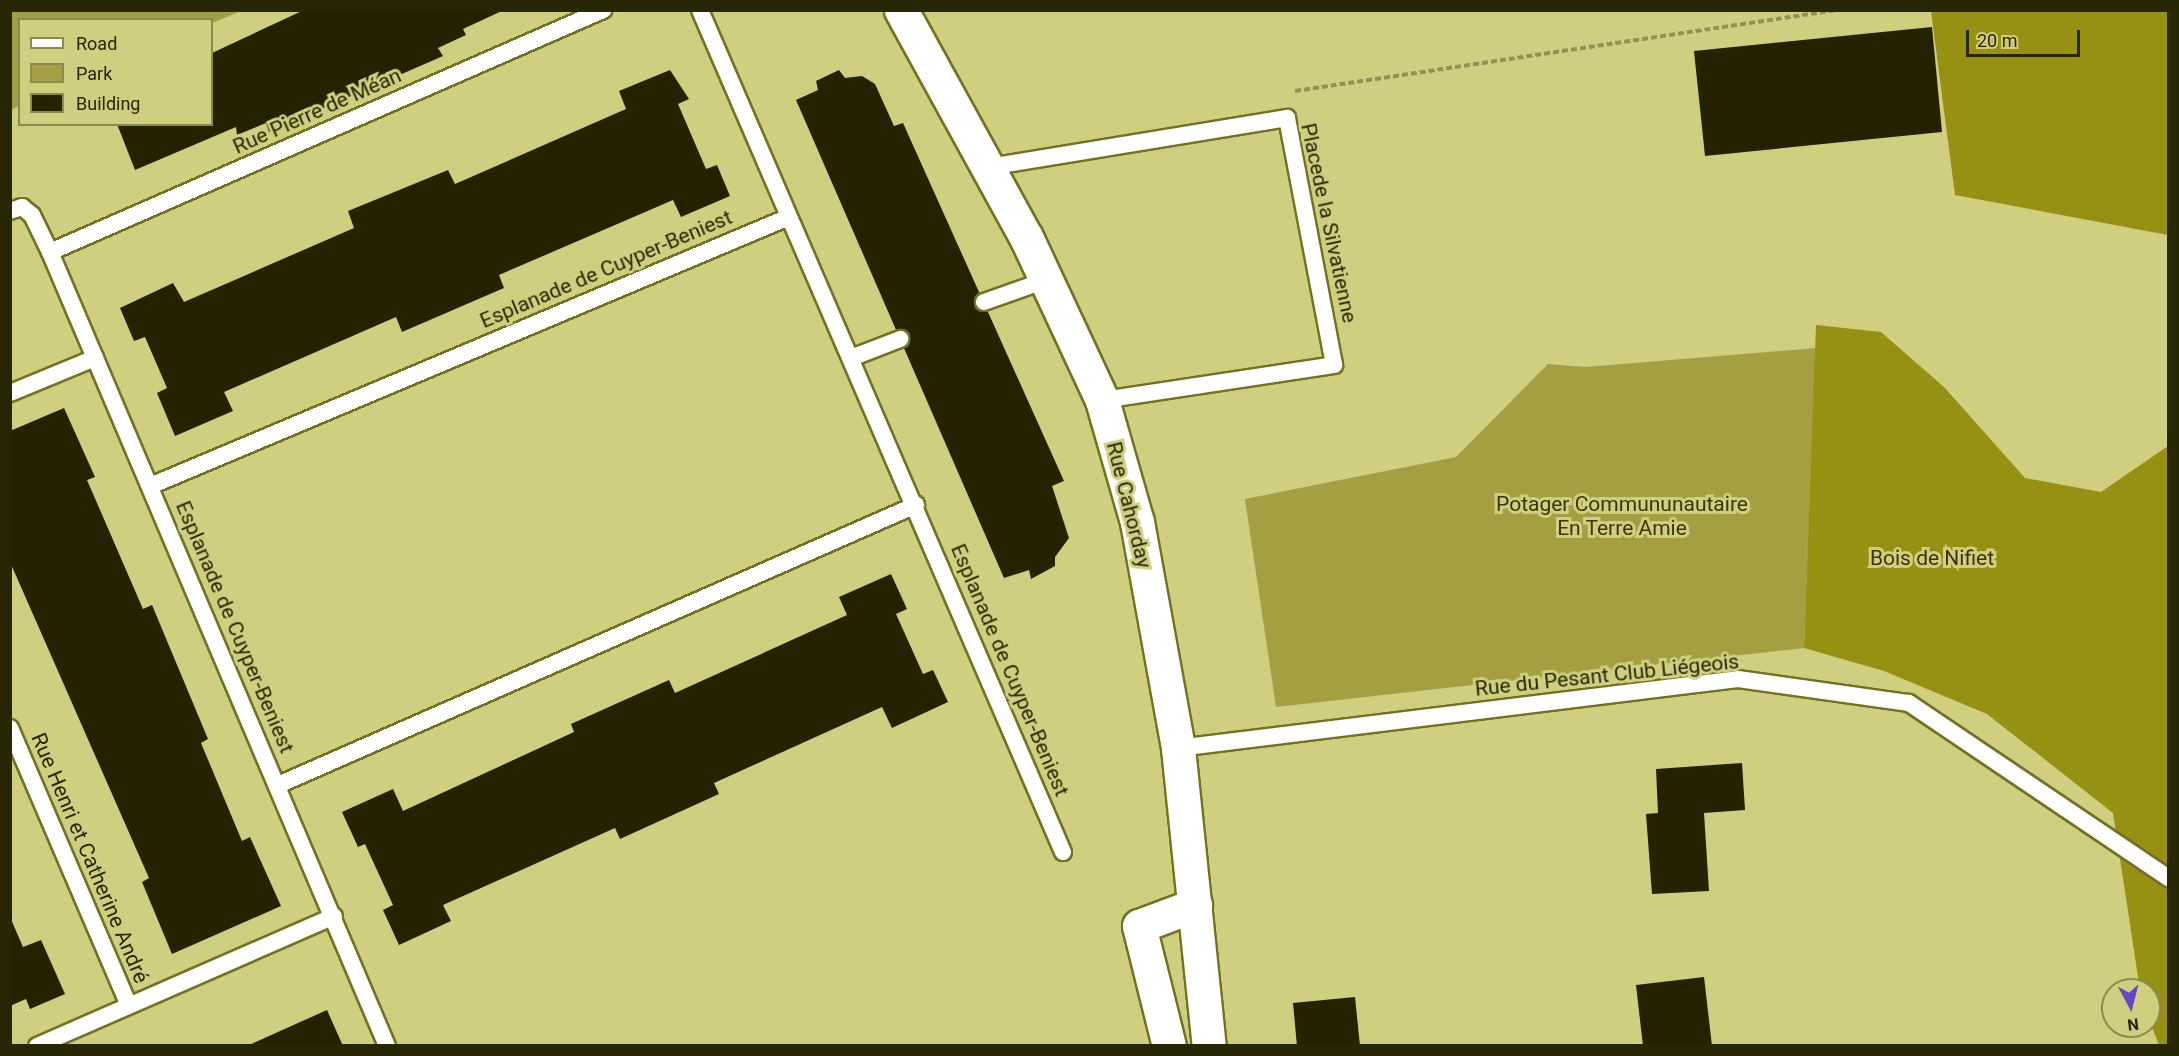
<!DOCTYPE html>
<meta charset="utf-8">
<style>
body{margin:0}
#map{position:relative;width:2179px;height:1056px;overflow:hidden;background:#d0ce7f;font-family:Roboto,sans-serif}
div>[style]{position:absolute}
.green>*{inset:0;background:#a4a042}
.forest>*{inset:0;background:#969113}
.building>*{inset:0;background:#242200}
.path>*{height:4px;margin-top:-2px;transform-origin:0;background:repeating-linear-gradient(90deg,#939253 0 6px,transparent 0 9px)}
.roads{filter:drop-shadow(2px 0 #747120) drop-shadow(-2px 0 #747120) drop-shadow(0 2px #747120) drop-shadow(0 -2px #747120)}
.service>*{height:16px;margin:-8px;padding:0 8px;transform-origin:8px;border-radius:8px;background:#fff}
.minor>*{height:33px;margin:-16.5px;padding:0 16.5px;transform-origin:16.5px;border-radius:16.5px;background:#fff}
span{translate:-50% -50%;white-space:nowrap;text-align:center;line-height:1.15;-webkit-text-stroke:6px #d0ce7f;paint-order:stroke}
.street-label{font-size:21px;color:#272605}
.park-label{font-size:21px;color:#383606}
.frame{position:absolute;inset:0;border:12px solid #272605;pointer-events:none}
.legend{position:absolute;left:18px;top:18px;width:195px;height:108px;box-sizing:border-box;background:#d0ce7f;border:2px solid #8c8b4e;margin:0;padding:8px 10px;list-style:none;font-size:18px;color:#272605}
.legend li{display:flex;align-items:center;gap:12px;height:30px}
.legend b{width:30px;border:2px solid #8c8b4e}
.north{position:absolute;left:2101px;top:978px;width:60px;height:60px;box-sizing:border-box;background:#d0ce7f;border:2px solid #8c8b4e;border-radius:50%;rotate:173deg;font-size:16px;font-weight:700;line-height:24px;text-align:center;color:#272605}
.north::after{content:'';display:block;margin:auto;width:21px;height:27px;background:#624ac3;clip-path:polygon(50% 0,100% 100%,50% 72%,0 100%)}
.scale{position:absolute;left:1966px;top:30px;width:114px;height:27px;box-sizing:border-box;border:3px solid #272605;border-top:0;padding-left:8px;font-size:18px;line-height:21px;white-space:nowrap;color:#272605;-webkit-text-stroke:4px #d0ce7f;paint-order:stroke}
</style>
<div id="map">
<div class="green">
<i style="clip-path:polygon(11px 10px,241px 10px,241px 11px,212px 23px,212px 20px,20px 20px,19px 106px,11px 110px)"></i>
<i style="clip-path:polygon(1816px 348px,1804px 648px,1276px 707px,1245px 499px,1456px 457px,1548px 364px,1586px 367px)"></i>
</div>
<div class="forest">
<i style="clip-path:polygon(1931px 11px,2168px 11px,2168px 235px,1955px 195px)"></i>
<i style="clip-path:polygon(1816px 325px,1881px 332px,1944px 387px,2025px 478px,2101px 492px,2168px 446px,2168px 1045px,2159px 1045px,2149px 1020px,2149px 990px,2140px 990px,2113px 813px,1987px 714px,1884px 671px,1804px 648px)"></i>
</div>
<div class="building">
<i style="clip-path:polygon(304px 10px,504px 10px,463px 29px,466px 35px,438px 48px,443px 56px,269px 132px,266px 123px,237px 135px,236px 127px,135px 170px,117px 124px,212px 124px,212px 53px)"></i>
<i style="clip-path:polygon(1932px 27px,1942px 132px,1705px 156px,1694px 51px)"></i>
<i style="clip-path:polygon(670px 70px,689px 99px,678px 104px,706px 169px,717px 165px,730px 196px,681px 217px,673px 200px,499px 275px,504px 288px,402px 332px,396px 317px,224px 392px,233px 411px,175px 436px,157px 393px,167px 388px,145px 337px,134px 341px,120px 308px,173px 283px,184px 302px,354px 228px,348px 211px,448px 170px,455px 184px,626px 109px,619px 91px)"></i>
<i style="clip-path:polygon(839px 70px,845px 78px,862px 76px,875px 84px,894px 126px,903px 123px,1064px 481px,1052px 486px,1069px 538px,1055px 557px,1055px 566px,1031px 579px,1029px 570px,1004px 578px,796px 100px,818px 90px,816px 81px)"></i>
<i style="clip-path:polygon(64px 408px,95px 477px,87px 480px,143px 609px,152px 605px,208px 739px,201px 743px,242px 841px,250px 837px,281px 906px,172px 954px,142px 882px,149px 878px,10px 562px,10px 431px)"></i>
<i style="clip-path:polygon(891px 574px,907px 609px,896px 614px,923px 674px,933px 670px,948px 702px,892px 728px,882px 707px,714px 783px,719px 794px,620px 839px,615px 828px,443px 905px,451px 921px,399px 945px,383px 910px,393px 905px,365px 844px,358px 847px,342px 812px,393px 789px,403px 811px,574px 732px,571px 724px,669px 680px,675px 693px,847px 615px,839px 597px)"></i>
<i style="clip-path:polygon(1742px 763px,1745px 810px,1704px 813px,1709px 891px,1652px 894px,1646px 814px,1658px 813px,1656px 769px)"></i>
<i style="clip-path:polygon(10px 917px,23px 947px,41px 940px,65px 994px,30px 1009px,26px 999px,10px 1006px)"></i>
<i style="clip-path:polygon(1704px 977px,1712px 1046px,1643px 1046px,1636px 985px)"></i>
<i style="clip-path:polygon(1355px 997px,1360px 1046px,1297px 1046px,1293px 1003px)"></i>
<i style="clip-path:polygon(327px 1010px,343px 1046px,247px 1046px)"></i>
</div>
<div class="path">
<i style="left:1295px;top:91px;width:548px;rotate:-8.5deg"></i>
</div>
<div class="roads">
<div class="service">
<i style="left:700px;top:10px;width:917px;rotate:66.68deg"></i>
<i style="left:988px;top:167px;width:303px;rotate:-9.3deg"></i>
<i style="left:1287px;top:118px;width:251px;rotate:79.2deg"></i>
<i style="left:1334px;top:365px;width:235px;rotate:171.4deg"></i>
<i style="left:10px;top:211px;width:13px;rotate:-18deg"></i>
<i style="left:22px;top:207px;width:13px;rotate:39deg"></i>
<i style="left:32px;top:215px;width:41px;rotate:64.1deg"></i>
<i style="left:50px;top:252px;width:863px;rotate:67deg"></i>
<i style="left:50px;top:252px;width:604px;rotate:-23.63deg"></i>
<i style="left:984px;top:302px;width:66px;rotate:-19.5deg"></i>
<i style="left:851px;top:358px;width:53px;rotate:-21.2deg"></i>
<i style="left:10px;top:393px;width:92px;rotate:-22.4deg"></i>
<i style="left:150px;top:486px;width:693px;rotate:-22.83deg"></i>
<i style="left:10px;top:728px;width:302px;rotate:66.8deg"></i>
<i style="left:1178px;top:748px;width:564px;rotate:-7.02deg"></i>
<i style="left:1738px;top:679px;width:173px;rotate:8deg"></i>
<i style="left:1909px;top:703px;width:313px;rotate:34deg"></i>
<i style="left:278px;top:785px;width:697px;rotate:-23.7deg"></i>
<i style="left:37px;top:1046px;width:324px;rotate:-23.6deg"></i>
</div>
<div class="minor">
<i style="left:901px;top:10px;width:259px;rotate:61.2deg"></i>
<i style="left:1026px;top:237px;width:180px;rotate:65deg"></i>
<i style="left:1102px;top:400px;width:127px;rotate:74deg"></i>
<i style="left:1137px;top:522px;width:230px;rotate:79.7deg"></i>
<i style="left:1178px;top:748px;width:300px;rotate:84.1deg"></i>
<i style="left:1169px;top:1046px;width:124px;rotate:-104deg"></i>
<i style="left:1139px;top:926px;width:60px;rotate:-20.6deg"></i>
</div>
</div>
<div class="street-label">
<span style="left:317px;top:111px;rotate:-24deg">Rue Pierre de Méan</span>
<span style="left:1329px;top:223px;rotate:78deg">Placede la Silvatienne</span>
<span style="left:606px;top:269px;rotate:-23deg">Esplanade de Cuyper-Beniest</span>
<span style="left:1129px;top:505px;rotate:76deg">Rue Cahorday</span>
<span style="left:235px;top:627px;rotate:67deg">Esplanade de Cuyper-Beniest</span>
<span style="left:1010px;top:670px;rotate:67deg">Esplanade de Cuyper-Beniest</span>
<span style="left:1607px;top:675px;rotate:-6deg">Rue du Pesant Club Liégeois</span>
<span style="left:90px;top:858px;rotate:67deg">Rue Henri et Catherine André</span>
</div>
<div class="park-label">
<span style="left:1622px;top:516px">Potager Commununautaire<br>En Terre Amie</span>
<span style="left:1932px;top:558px">Bois de Nifiet</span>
</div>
<div class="frame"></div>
<ul class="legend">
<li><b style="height:8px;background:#fff"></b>Road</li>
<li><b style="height:16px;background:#a4a042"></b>Park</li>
<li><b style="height:16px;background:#242200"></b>Building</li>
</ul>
<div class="north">N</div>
<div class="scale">20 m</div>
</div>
